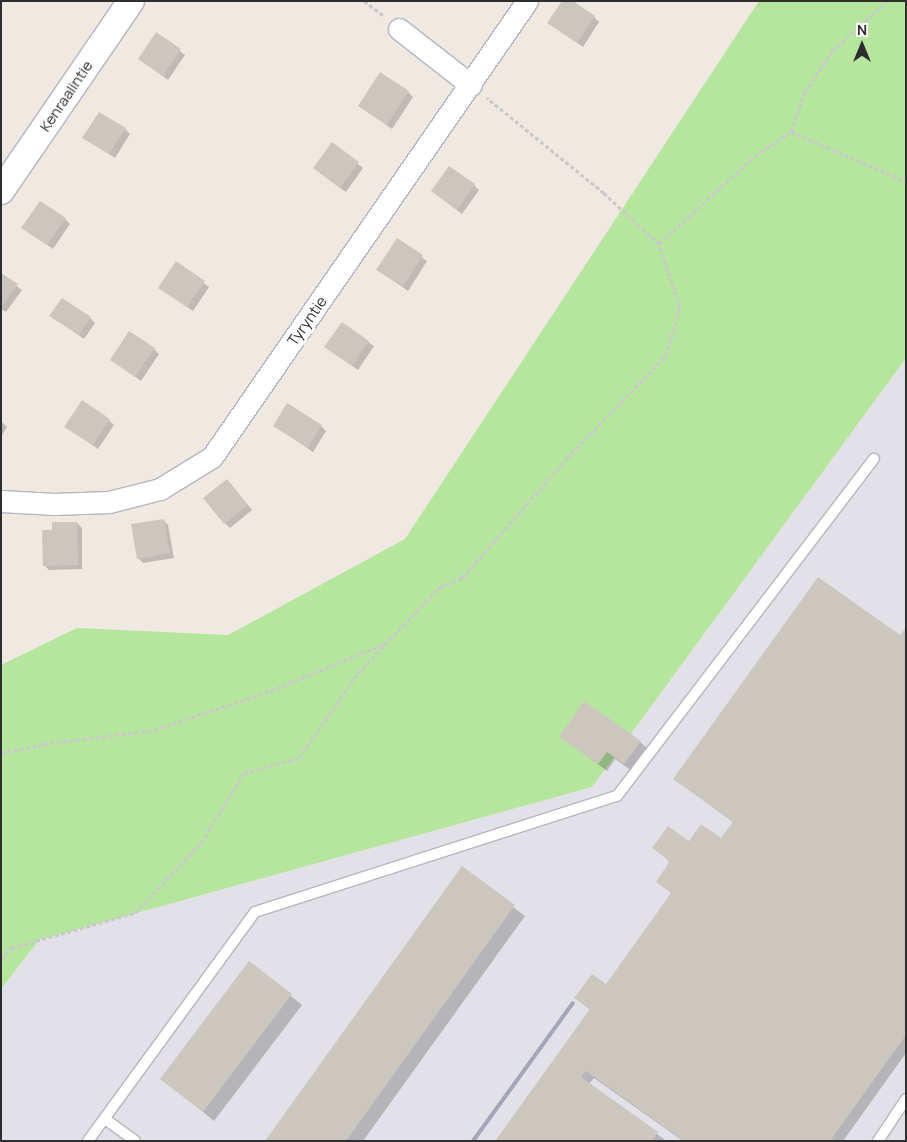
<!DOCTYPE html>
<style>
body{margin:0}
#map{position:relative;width:907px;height:1142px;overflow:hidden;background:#efe9e1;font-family:Manrope,sans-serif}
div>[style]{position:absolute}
.industrial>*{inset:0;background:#e3e1e8}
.green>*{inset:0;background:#b6e59e}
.shadow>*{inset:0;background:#0003}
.building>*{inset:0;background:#cbc7bf}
.path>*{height:3px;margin-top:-1.5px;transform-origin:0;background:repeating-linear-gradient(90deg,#c9c9c9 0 4px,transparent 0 6.5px)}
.roads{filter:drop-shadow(1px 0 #b4b7c1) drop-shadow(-1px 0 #b4b7c1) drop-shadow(0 1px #b4b7c1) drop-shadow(0 -1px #b4b7c1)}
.service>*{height:10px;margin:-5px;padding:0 5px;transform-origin:5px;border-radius:5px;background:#fff}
.minor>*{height:21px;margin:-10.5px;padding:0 10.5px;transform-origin:10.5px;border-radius:10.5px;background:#fff}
.tertiary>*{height:26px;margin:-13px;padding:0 13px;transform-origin:13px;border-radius:13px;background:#fff}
.rail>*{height:4px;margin:-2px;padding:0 2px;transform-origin:2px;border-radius:2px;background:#a3a6b8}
span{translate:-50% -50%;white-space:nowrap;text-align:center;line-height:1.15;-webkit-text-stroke:5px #fff;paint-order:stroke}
.street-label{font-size:15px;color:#2e2e2e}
.frame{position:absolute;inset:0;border:2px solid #2e2e2e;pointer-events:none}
.north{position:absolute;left:837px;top:20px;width:50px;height:50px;-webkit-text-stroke:4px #fff;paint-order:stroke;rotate:0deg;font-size:14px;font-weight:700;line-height:20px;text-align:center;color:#2e2e2e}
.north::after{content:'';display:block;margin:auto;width:18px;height:22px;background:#2e2e2e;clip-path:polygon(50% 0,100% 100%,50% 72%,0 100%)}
</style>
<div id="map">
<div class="industrial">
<i style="clip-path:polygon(906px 358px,906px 1141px,1px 1141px,1px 989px,39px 940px,592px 787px)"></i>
</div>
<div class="green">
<i style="clip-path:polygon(759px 1px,906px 1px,906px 358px,592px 787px,39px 940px,1px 989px,1px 665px,77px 628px,228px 635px,405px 539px)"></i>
</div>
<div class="shadow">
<i style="clip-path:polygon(594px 17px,599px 22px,583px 47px,549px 23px)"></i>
<i style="clip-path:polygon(157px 33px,185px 55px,168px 80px,139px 59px)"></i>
<i style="clip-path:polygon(408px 92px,413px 97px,392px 129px,359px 106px)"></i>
<i style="clip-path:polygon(125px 129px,130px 134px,115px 158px,84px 137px)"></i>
<i style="clip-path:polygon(332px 144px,363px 168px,346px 192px,320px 173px)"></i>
<i style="clip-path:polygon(474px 185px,479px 190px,462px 214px,438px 196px)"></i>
<i style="clip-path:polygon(65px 219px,70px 224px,53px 249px,23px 228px)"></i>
<i style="clip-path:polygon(397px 240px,427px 261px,408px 291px,378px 270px)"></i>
<i style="clip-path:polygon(177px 263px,209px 287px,193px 311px,165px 292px)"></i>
<i style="clip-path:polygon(1px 275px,22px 290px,6px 312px,1px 309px)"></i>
<i style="clip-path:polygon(51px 316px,90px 318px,95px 323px,84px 339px)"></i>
<i style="clip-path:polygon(342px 324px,374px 346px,358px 370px,326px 347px)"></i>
<i style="clip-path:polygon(154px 349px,159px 354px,141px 381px,112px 360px)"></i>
<i style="clip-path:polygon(109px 420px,114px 425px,98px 449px,66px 427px)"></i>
<i style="clip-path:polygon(1px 421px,7px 427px,1px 437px)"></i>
<i style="clip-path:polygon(275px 426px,321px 426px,326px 431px,313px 452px)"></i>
<i style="clip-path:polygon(232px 486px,252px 510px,230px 528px,225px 523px)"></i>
<i style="clip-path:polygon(163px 520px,168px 525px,174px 558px,143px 563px,138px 558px)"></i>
<i style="clip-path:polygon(77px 523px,82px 528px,82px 569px,49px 570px,44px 565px,54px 531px)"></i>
<i style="clip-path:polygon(906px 629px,906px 1053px,843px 1141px,683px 1141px,594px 1078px,589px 1084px,665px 1140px,497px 1141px,590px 1010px,576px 998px,606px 986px,672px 894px,657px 881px,671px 863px,654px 848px,721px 840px,734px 823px,675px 779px,900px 637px)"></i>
<i style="clip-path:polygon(561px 737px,640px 742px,648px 749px,632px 771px,615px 759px,607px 771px)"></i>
<i style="clip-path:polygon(462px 868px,525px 916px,363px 1141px,266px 1141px)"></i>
<i style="clip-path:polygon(250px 963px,302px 1005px,214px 1121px,162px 1079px)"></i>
</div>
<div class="building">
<i style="clip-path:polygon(562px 1px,573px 1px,595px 16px,577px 43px,547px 23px)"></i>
<i style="clip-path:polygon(156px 32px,181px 49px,163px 76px,138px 59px)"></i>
<i style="clip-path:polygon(380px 72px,409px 91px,387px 125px,358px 106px)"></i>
<i style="clip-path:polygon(99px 112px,126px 128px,109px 154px,82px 138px)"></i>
<i style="clip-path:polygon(332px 142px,359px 162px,340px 188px,313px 168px)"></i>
<i style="clip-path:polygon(449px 166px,475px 184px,457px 210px,431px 191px)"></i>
<i style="clip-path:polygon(40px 201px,66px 218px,47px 245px,21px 228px)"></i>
<i style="clip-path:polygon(397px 238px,423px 255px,403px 287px,376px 270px)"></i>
<i style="clip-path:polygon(176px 261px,205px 281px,187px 307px,158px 288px)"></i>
<i style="clip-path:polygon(1px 273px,18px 284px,1px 308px)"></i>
<i style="clip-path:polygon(62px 298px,91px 317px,79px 335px,49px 316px)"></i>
<i style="clip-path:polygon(342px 322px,369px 341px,352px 366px,324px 347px)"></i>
<i style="clip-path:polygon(129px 331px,155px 348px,135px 377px,110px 360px)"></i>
<i style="clip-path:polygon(82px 400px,110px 419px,93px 445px,64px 427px)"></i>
<i style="clip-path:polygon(287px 403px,322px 425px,308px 448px,273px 426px)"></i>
<i style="clip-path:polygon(227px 479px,248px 505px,224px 524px,203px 498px)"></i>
<i style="clip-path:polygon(164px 519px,170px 553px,137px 559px,131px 524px)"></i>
<i style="clip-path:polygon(52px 522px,77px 522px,78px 565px,43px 566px,42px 530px,52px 530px)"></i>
<i style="clip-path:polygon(818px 577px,900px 635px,906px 627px,906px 1035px,830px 1141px,684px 1141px,586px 1071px,581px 1077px,658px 1132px,652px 1141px,495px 1141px,590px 1009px,574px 998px,592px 974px,606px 984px,671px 893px,656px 882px,670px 861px,652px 848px,668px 826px,689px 841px,701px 824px,721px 838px,733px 822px,673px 779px)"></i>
<i style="clip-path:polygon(584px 701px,641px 741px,624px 764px,607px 752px,598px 764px,559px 737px)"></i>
<i style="clip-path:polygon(462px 866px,515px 905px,346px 1141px,265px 1141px)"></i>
<i style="clip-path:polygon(249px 961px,292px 994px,203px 1112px,160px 1079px)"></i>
</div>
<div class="path">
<i style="left:364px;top:1px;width:25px;rotate:37deg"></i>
<i style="left:791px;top:132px;width:125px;rotate:23.1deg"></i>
<i style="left:659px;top:244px;width:130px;rotate:-42.5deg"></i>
<i style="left:755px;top:156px;width:43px;rotate:-33.7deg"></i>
<i style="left:791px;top:132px;width:42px;rotate:-70.7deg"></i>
<i style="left:805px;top:92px;width:49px;rotate:-56.6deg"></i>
<i style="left:832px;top:51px;width:74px;rotate:-42.3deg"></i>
<i style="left:1px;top:753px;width:44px;rotate:-11.8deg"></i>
<i style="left:44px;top:744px;width:111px;rotate:-7.3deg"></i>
<i style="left:154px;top:730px;width:117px;rotate:-18.4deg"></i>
<i style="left:265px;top:693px;width:129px;rotate:-22.4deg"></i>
<i style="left:1px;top:959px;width:15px;rotate:-48deg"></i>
<i style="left:11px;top:948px;width:129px;rotate:-15.8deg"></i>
<i style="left:135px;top:913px;width:96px;rotate:-46.7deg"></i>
<i style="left:201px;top:843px;width:82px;rotate:-58.4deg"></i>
<i style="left:244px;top:773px;width:57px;rotate:-15.3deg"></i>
<i style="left:299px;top:758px;width:103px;rotate:-55.2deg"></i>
<i style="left:358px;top:673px;width:119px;rotate:-46.4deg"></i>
<i style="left:440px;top:587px;width:24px;rotate:-22deg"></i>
<i style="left:462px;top:578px;width:159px;rotate:-48.8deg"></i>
<i style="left:567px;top:458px;width:142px;rotate:-45.9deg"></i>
<i style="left:666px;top:356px;width:51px;rotate:-74.1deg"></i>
<i style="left:680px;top:307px;width:66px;rotate:-108.4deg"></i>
<i style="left:659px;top:244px;width:75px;rotate:-137.2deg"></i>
<i style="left:604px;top:193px;width:151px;rotate:-140.9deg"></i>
</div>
<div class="roads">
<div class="service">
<i style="left:105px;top:1119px;width:37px;rotate:36deg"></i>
<i style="left:88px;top:1141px;width:283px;rotate:-53.9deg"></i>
<i style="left:255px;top:912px;width:380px;rotate:-17.8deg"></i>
<i style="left:617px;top:796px;width:424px;rotate:-52.7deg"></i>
<i style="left:878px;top:1141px;width:50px;rotate:-56.3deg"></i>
</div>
<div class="minor">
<i style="left:399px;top:29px;width:91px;rotate:37.9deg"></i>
<i style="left:1px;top:501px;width:53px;rotate:3.2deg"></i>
<i style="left:54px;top:504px;width:55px;rotate:-2.1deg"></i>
<i style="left:109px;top:502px;width:53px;rotate:-14.3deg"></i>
<i style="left:160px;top:489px;width:61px;rotate:-31.6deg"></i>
<i style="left:212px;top:457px;width:554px;rotate:-55.36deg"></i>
</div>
<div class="tertiary">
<i style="left:1px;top:191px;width:230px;rotate:-55.6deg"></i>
</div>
</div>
<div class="rail">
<i style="left:473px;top:1141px;width:170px;rotate:-54.1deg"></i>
</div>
<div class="street-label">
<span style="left:66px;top:96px;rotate:-56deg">Kenraalintie</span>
<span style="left:307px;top:321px;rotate:-55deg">Tyryntie</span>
</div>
<div class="frame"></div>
<div class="north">N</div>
</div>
